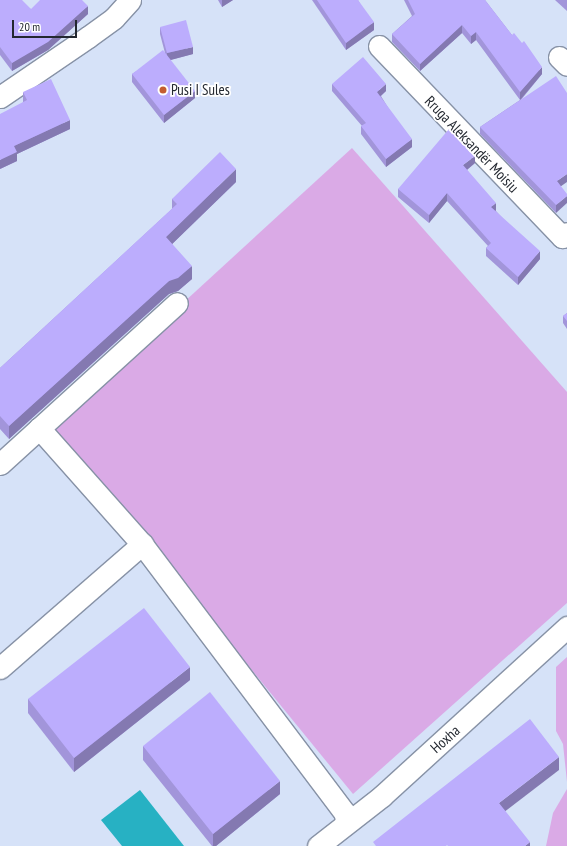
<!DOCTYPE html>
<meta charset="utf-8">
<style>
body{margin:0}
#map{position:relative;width:567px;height:846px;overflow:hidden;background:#d6e2f8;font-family:"PT Sans Narrow",sans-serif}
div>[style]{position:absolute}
.green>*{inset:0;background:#daaae6}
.water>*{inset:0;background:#27b1c3}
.roads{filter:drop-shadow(1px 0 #8792a6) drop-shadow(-1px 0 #8792a6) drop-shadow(0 1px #8792a6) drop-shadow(0 -1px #8792a6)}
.minor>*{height:21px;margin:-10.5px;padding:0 10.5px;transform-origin:10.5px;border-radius:10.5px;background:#fff}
.wall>*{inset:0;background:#a295da}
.shaded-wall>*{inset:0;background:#8479b1}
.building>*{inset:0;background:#bcadfd}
.dots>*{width:11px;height:11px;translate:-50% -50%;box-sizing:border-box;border:2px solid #fff;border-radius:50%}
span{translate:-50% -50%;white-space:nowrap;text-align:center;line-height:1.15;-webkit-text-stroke:3.5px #fff;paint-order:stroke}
.poi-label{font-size:15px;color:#232830}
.left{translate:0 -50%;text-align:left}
.street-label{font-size:15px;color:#232830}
.scale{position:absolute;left:12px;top:20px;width:65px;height:18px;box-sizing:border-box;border:2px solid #232830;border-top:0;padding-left:5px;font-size:12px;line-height:14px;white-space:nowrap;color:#232830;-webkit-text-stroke:3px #fff;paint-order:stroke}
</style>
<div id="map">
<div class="green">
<i style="clip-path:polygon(352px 148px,567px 392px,567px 603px,353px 794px,51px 424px)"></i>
<i style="clip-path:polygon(567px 657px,567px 782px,563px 744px,556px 731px,556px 667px)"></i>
<i style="clip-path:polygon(567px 789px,567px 846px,546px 846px,553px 813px)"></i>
</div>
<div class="water">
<i style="clip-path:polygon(140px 790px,184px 846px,122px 846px,101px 820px)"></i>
</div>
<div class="roads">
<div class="minor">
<i style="left:379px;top:46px;width:265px;rotate:46.2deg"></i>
<i style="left:562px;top:237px;width:6px;rotate:-39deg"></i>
<i style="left:559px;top:57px;width:11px;rotate:45deg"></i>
<i style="left:0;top:97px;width:107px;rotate:-34.3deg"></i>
<i style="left:88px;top:37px;width:32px;rotate:-36deg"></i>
<i style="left:114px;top:18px;width:24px;rotate:-48deg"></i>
<i style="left:39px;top:428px;width:155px;rotate:48.4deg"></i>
<i style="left:142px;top:544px;width:337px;rotate:53deg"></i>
<i style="left:345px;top:813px;width:10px;rotate:84deg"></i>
<i style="left:0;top:464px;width:239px;rotate:-42.3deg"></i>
<i style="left:0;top:668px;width:189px;rotate:-41.1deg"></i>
<i style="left:318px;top:846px;width:81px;rotate:-38deg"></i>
<i style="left:382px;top:796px;width:251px;rotate:-42.4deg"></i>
</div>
</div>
<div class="wall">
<i style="clip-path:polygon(0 0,31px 9px,88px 14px,48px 50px,12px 71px,0 55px)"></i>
<i style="clip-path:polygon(218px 0,233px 0,222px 7px)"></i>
<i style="clip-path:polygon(312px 0,358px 0,374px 30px,346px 50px)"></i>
<i style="clip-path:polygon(404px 0,485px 0,512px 35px,542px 74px,521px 100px,561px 186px,556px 213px,480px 134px,480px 127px,520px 100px,476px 40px,471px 44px,462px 33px,420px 71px,392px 42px,392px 34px,412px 16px)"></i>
<i style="clip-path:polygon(555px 0,567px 0,567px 11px)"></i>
<i style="clip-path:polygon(160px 27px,193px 54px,170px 60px,195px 98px,164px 123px,132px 82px,132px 74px,165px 53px,160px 34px)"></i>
<i style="clip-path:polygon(332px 84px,386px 91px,381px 96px,412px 147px,386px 167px,361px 134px,361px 126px,362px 126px,332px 91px)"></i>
<i style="clip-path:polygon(23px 92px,70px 129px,17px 154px,17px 161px,0 169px,23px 102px)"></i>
<i style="clip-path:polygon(475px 163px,467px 170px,496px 210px,496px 211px,540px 259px,518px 285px,486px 256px,486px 248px,488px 246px,447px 201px,429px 223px,398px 197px,398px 189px)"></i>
<i style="clip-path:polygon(236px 182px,172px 244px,192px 279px,178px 291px,169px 294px,9px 439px,0 429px,0 368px,172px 209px,172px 199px)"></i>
<i style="clip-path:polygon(567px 313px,567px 329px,563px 323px,563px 316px)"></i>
<i style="clip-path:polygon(190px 680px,74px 772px,28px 713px,28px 699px)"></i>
<i style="clip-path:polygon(143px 746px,280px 794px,216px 846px,212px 846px,143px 760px)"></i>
</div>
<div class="shaded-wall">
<i style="clip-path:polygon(222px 0,233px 0,222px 7px)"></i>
<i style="clip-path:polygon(88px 6px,88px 14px,48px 50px,12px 71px,12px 63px)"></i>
<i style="clip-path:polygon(374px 22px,374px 30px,346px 50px,346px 43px)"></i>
<i style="clip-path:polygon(462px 25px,462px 33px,420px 71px,420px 64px)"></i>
<i style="clip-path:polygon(476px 32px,476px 40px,471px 44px,471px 36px)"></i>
<i style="clip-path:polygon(193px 47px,193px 54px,167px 61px,167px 53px)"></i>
<i style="clip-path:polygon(542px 67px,542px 74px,520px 100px,520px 92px)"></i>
<i style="clip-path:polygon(386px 84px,386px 91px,377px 99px,377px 92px)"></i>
<i style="clip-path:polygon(195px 91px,195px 98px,164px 123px,164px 115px)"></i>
<i style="clip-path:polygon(70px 120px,70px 129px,17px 154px,17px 161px,0 169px,0 160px,14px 146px)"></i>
<i style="clip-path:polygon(412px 139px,412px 147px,386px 167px,386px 159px)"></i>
<i style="clip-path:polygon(475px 156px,475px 163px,463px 173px,463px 165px)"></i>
<i style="clip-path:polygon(236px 169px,236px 182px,166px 250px,166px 237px)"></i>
<i style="clip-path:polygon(567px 174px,567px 182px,557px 189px,557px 181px)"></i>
<i style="clip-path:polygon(447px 193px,447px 201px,429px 223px,429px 215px)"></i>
<i style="clip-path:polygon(567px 196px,567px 203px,556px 213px,556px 205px)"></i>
<i style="clip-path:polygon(496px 203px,496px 210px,491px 215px,491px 207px)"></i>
<i style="clip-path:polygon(540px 251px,540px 259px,518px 285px,518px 277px)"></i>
<i style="clip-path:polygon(192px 266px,192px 279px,178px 291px,169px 294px,9px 439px,9px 426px,169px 281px)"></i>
<i style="clip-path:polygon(190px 667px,190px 680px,74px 772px,74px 758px)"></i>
<i style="clip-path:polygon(559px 757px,559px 770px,499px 816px,499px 803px)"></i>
<i style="clip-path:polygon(280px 781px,280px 794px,216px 846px,213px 846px,213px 834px)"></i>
<i style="clip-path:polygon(530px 842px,530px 846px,525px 846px)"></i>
</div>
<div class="building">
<i style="clip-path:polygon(0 0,22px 0,31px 9px,40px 0,82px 0,88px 6px,48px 42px,12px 63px,0 47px)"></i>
<i style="clip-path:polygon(317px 0,358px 0,374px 22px,346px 43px)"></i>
<i style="clip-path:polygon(408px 0,485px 0,512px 35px,514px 33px,522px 43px,524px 41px,542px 67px,520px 92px,476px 32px,471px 36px,462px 25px,420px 64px,392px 34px,415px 14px)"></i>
<i style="clip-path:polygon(186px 20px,193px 47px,167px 53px,160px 27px)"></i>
<i style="clip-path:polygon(163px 50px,195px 91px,164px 115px,132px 74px)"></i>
<i style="clip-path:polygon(363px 57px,386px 84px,377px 92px,412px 139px,386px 159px,361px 126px,366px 123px,332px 84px)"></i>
<i style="clip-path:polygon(556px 76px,567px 93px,567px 174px,557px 181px,567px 194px,567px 196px,556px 205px,480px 127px)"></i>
<i style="clip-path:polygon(51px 79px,70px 120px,14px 146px,17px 152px,0 160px,0 114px,27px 100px,23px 92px)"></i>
<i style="clip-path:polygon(449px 129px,475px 156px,463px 165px,496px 203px,491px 207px,540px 251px,518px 277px,486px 248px,491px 243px,447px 193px,429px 215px,398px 189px)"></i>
<i style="clip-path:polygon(220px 152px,236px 169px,166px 237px,192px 266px,178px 278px,169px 281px,9px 426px,0 416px,0 368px,177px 204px,172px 199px)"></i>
<i style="clip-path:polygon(567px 313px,567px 321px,563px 316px)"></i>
<i style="clip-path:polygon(144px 608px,190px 667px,74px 758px,28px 699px)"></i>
<i style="clip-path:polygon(210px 692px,280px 781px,213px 834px,143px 746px)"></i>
<i style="clip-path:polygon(530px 719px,559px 757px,499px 803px,530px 842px,525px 846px,448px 846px,447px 845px,446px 846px,376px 846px,373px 842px)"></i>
</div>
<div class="dots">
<i style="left:163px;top:90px;background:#c45d30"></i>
</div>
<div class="poi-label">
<span class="left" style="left:171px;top:90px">Pusi I Sules</span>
</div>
<div class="street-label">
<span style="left:472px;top:144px;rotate:46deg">Rruga Aleksandër Moisiu</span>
<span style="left:445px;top:739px;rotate:-42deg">Hoxha</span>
</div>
<div class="scale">20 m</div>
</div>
